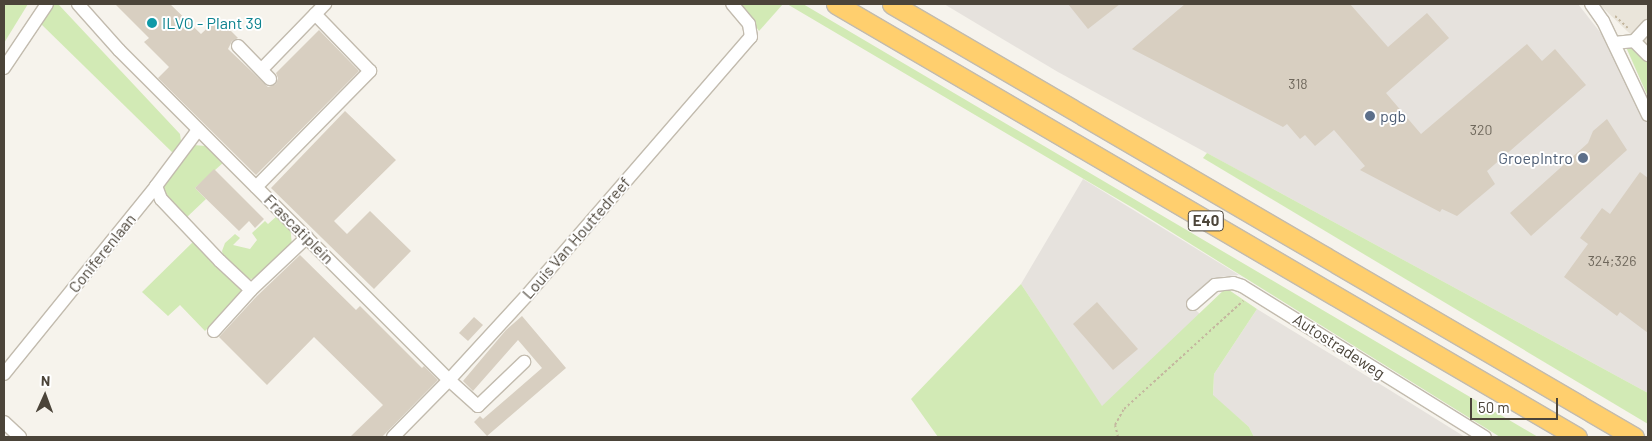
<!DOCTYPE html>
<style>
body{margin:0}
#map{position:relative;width:1652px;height:441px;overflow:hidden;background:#f6f3ec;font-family:Barlow,sans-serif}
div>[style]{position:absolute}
.residential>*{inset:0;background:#eae5da}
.industrial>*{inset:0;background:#e6e2dd}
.green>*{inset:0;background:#d2eab5}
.building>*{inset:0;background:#d8cfc1}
.path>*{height:2px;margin-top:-1px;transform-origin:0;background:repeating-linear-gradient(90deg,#c4b79f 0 2.5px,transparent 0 5px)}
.roads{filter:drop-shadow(1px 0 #c2bbae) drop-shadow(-1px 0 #c2bbae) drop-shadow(0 1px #c2bbae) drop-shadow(0 -1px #c2bbae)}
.minor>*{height:12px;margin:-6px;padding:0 6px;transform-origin:6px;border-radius:6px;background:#fff}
.highway>*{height:19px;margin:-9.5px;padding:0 9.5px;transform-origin:9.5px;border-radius:9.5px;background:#ffcf6e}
.dots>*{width:14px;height:14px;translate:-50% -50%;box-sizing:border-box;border:2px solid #fff;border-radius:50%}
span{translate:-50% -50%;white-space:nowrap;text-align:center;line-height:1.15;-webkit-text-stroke:4px #fff;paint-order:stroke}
.number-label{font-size:14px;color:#6e675b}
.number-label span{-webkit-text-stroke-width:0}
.shield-label span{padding:1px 4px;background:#fff;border:1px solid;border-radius:4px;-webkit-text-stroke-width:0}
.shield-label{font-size:15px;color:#4b4439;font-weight:700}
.culture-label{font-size:16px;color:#0d838f}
.left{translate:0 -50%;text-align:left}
.service-label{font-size:16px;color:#4e5e75}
.right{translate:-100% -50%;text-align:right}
.street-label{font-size:16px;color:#4b4439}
.frame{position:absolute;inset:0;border:5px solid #4b4439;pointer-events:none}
.north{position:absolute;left:20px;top:371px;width:50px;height:50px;-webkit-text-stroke:4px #fff;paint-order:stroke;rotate:2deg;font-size:14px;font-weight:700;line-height:20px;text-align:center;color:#4b4439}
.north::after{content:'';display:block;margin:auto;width:18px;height:22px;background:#4b4439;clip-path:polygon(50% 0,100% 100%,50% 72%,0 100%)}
.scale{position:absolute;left:1470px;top:398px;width:88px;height:22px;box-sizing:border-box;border:2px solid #4b4439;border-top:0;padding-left:6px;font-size:15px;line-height:18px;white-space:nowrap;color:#4b4439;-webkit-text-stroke:4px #fff;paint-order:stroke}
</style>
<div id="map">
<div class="residential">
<i style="clip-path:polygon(1599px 4px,1648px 4px,1648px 50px,1627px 31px)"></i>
</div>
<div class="industrial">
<i style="clip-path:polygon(944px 4px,1578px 4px,1614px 50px,1648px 123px,1648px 393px,1058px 72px)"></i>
<i style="clip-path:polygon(1083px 179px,1239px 275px,1220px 277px,1204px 286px,1187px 302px,1200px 314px,1102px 407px,1021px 284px)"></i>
<i style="clip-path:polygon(1257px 309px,1388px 389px,1465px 437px,1254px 437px,1249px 427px,1213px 396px,1214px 374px)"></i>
</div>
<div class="green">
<i style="clip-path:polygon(4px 4px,28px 4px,4px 43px)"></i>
<i style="clip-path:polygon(51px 4px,59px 5px,180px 134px,181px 141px,174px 154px,40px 23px)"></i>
<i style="clip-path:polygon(740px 4px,783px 4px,759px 31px)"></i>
<i style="clip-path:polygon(787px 4px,803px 4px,1538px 437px,1500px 437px,1133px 208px)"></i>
<i style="clip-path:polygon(1631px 43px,1648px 62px,1648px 97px,1626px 47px)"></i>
<i style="clip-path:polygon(193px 145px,206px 146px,224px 162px,195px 188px,206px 199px,186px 218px,165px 196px,163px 185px)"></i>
<i style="clip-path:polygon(1207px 153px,1648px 393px,1648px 424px,1203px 158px)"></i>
<i style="clip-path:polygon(278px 215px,290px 225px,292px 245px,257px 278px,250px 279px,233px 270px,224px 259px,222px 251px,225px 243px,235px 234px,240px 238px,233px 245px,250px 249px,257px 240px,252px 233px,265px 221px,268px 224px)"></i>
<i style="clip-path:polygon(195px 240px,242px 289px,238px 298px,205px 331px,180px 305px,168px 316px,142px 292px)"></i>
<i style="clip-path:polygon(1021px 284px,1102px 406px,1226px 288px,1257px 309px,1214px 374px,1213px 395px,1249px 427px,1254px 437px,938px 437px,911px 399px)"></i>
</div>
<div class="building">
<i style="clip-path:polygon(115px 4px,170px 4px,201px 34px,218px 18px,238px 38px,232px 41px,228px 49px,268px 87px,276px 84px,278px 78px,276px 73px,319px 30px,359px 71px,256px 175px,158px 78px,169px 67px,144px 42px,149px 38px)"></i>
<i style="clip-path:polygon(1068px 4px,1120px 4px,1088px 29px)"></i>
<i style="clip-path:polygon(1185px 4px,1350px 4px,1388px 47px,1427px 13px,1449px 38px,1386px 93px,1421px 134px,1527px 44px,1542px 61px,1555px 49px,1586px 85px,1487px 171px,1495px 184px,1457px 216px,1442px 209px,1440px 212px,1360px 170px,1365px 166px,1334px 130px,1315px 146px,1305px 135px,1300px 139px,1287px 124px,1283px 127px,1132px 49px)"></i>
<i style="clip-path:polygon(345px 111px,396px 160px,334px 221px,347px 234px,370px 211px,411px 251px,374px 289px,271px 188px)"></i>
<i style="clip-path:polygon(1607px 119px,1627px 150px,1531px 236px,1510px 213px,1588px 143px,1593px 131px)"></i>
<i style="clip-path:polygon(214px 169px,264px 219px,255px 228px,249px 221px,239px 231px,195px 188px)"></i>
<i style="clip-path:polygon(1640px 172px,1648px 178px,1648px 333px,1620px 312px,1617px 316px,1564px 277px,1588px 244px,1580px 238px,1602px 208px,1610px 214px)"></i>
<i style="clip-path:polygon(300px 255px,356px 310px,360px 306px,422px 368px,424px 366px,438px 380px,382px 437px,350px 437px,383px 405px,314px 337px,267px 385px,219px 337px,257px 296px)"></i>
<i style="clip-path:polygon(1097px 302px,1138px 349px,1113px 370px,1073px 324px)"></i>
<i style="clip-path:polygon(522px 316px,566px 368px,487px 436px,474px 422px,480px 416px,483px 419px,542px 368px,518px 340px,473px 391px,463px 381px,506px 330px)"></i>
<i style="clip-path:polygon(474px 317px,483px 325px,468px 341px,459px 333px)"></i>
</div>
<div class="path">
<i style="left:1615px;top:16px;width:18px;rotate:43deg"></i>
<i style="left:1118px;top:437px;width:12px;rotate:-104deg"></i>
<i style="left:1115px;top:425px;width:18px;rotate:-61deg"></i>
<i style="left:1124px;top:409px;width:161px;rotate:-42.2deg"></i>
</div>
<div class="roads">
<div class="minor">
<i style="left:78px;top:4px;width:62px;rotate:48.3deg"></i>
<i style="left:119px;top:50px;width:467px;rotate:45deg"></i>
<i style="left:449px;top:380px;width:39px;rotate:42deg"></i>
<i style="left:478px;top:406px;width:64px;rotate:-43.7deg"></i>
<i style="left:1591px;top:4px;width:21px;rotate:55deg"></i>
<i style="left:1603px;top:21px;width:104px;rotate:64.4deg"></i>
<i style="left:1634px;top:41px;width:20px;rotate:45deg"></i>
<i style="left:1614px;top:43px;width:20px;rotate:-6deg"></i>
<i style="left:1634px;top:41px;width:21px;rotate:-47deg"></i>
<i style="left:238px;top:46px;width:46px;rotate:45.9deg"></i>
<i style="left:4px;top:68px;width:77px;rotate:-56.1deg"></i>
<i style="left:262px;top:69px;width:91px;rotate:-45.9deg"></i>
<i style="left:156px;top:186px;width:14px;rotate:69deg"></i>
<i style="left:161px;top:199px;width:86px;rotate:46.4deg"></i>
<i style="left:220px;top:261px;width:42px;rotate:43.1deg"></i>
<i style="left:251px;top:290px;width:77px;rotate:-43.4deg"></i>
<i style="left:256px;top:187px;width:163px;rotate:-45.5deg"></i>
<i style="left:370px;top:71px;width:79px;rotate:-134deg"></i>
<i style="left:1193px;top:304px;width:29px;rotate:-41deg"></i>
<i style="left:1215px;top:285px;width:18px;rotate:-6deg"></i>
<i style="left:1233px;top:283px;width:9px;rotate:18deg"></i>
<i style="left:1242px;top:286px;width:286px;rotate:31.9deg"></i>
<i style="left:214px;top:331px;width:55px;rotate:-47.9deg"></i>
<i style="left:4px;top:374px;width:242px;rotate:-51deg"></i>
<i style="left:156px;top:186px;width:70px;rotate:-53.1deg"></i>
<i style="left:4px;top:422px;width:22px;rotate:43deg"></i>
<i style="left:393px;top:437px;width:80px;rotate:-45.5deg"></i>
<i style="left:449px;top:380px;width:117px;rotate:-47.4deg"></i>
<i style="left:528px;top:294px;width:340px;rotate:-49.1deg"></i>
<i style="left:751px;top:37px;width:13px;rotate:-99deg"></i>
<i style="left:749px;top:24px;width:26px;rotate:-130deg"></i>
</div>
<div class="highway">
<i style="left:836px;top:4px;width:858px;rotate:30.3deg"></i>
<i style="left:892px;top:4px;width:859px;rotate:30.27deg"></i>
</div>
</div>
<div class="dots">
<i style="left:152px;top:23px;background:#0f9aa8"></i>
<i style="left:1370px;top:116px;background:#5c6f8a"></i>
<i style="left:1583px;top:158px;background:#5c6f8a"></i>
</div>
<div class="number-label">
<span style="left:1298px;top:84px">318</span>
<span style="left:1481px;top:130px">320</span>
<span style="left:1612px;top:261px">324;326</span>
</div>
<div class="shield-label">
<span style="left:1206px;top:221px">E40</span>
</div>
<div class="culture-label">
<span class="left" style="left:162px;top:23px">ILVO - Plant 39</span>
</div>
<div class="service-label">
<span class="left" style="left:1380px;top:116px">pgb</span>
<span class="right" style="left:1573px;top:158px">GroepIntro</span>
</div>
<div class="street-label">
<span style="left:299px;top:229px;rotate:45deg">Frascatiplein</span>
<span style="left:576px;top:238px;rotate:-49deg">Louis Van Houttedreef</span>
<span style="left:102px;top:253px;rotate:-51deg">Coniferenlaan</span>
<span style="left:1339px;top:346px;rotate:33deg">Autostradeweg</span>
</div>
<div class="frame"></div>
<div class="north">N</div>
<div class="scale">50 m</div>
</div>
